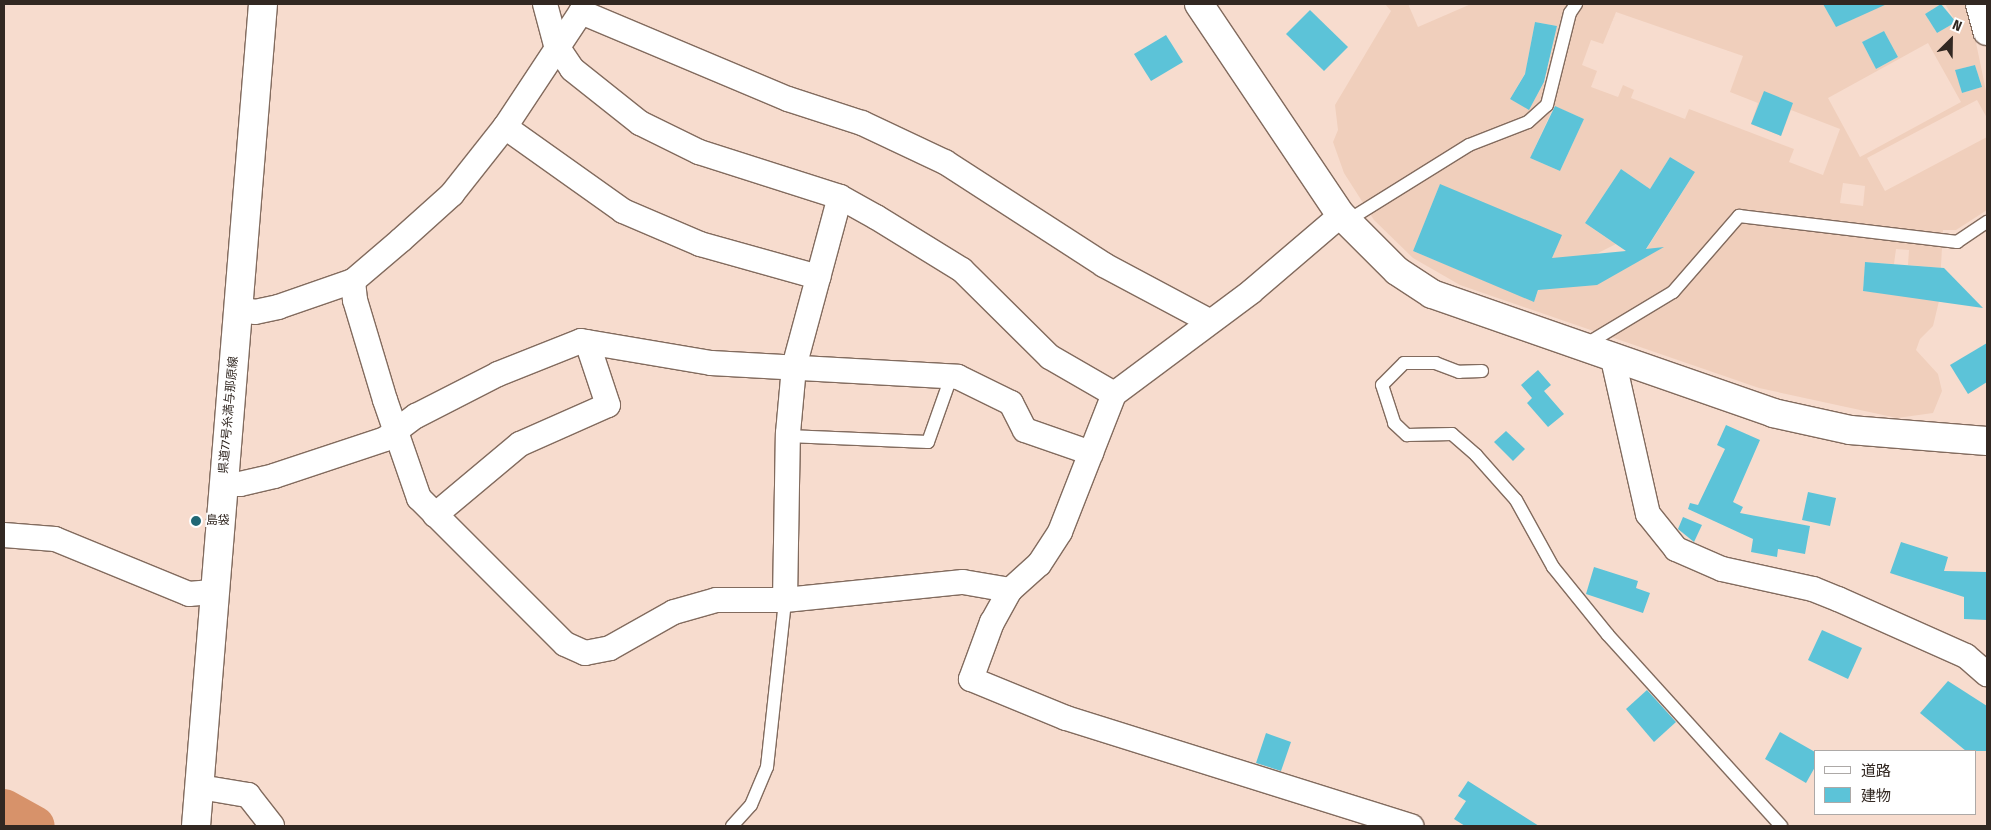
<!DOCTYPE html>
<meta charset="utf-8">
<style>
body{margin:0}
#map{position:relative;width:1991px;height:830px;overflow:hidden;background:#f7dcce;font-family:"Fira Sans Condensed","Noto Sans JP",sans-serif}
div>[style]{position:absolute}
.built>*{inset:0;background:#f0cfbc}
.river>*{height:40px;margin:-20px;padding:0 20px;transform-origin:20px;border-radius:20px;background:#d7926a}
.building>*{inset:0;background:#5cc3d8}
.roads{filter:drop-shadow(1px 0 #826b5e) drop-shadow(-1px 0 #826b5e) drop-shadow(0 1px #826b5e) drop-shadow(0 -1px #826b5e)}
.service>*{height:12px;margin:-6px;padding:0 6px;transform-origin:6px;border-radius:6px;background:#fff}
.minor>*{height:24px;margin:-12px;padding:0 12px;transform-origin:12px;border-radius:12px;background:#fff}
.tertiary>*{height:28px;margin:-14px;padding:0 14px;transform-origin:14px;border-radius:14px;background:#fff}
.primary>*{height:28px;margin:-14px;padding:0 14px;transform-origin:14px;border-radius:14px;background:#fff}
.dots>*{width:14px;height:14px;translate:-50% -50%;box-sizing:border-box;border:2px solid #fff;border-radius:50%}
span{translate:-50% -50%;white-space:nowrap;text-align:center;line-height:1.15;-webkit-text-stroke:4px #fff;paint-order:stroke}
.street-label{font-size:12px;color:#322822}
.poi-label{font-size:12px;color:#322822}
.left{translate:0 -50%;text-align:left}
.frame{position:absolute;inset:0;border:5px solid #322822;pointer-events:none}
.legend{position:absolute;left:1814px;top:750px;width:162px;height:65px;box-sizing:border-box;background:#fff;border:1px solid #ada9a7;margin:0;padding:6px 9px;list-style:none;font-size:15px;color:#322822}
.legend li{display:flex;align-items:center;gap:10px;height:25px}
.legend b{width:25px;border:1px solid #ada9a7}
.north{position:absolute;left:1926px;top:15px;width:50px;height:50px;-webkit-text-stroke:4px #fff;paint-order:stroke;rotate:23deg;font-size:14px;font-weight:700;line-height:20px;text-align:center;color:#322822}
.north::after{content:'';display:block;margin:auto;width:18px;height:22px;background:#322822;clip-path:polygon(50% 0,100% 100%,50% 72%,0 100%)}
</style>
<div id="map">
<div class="built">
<i style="clip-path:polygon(evenodd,1385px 4px,1408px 4px,1418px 27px,1471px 4px,1823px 4px,1836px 27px,1861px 15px,1856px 4px,1941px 4px,1925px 14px,1937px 33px,1956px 22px,1945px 4px,1968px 4px,1987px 96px,1987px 118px,1977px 100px,1867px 158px,1885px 191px,1987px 137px,1987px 210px,1956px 230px,1943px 230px,1939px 301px,1933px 326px,1920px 339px,1916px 350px,1938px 374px,1942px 391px,1933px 413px,1897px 418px,1759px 388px,1460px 285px,1413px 258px,1374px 220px,1344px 173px,1333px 142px,1338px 130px,1335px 105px,1391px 11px,1385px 4px,1616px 12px,1743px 56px,1730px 92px,1758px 103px,1751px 124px,1781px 136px,1791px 110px,1840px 129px,1823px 175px,1789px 162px,1794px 149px,1689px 109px,1685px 119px,1631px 98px,1634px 90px,1623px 85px,1618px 97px,1591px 87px,1597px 71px,1582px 65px,1591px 40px,1603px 44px,1616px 12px,1385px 4px,1535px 22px,1557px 26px,1548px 68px,1527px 64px,1535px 22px,1385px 4px,1884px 31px,1898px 57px,1876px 69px,1862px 42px,1884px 31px,1385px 4px,1928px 43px,1961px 102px,1860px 157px,1828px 98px,1928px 43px,1385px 4px,1530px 65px,1549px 74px,1529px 109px,1510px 99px,1530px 65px,1385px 4px,1975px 65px,1982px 87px,1962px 93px,1956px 70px,1975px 65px,1385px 4px,1554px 106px,1584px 119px,1560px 171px,1530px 158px,1554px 106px,1385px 4px,1670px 157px,1695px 172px,1639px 261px,1596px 254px,1616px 244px,1670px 157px,1385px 4px,1621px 169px,1647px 187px,1611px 241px,1585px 223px,1621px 169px,1385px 4px,1843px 183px,1865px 186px,1863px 206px,1840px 203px,1843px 183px,1385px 4px,1440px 185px,1561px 235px,1534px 301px,1413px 251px,1440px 185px,1385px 4px,1896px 249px,1909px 250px,1908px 265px,1942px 268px,1905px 295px,1863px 291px,1865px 262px,1894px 264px,1896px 249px)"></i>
</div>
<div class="river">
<i style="left:4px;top:809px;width:35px;rotate:29deg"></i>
</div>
<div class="building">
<i style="clip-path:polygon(1823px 4px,1887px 4px,1836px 27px)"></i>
<i style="clip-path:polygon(1941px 4px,1956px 22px,1937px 33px,1925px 14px)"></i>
<i style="clip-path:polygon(1310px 10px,1348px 47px,1324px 71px,1286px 34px)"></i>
<i style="clip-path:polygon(1535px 22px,1557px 26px,1544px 82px,1529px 110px,1510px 99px,1525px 74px)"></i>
<i style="clip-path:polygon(1884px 31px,1898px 57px,1876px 69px,1862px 42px)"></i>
<i style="clip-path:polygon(1166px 35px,1183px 62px,1151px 81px,1134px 54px)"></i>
<i style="clip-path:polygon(1975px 65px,1982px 87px,1962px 93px,1955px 70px)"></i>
<i style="clip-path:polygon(1764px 91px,1793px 103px,1781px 136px,1751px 124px)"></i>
<i style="clip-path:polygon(1555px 106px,1584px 119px,1560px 171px,1530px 158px)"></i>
<i style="clip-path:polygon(1670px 157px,1695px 172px,1646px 249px,1664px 247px,1597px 285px,1538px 290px,1534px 302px,1413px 251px,1440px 184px,1562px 235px,1552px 258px,1626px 251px,1585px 223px,1621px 169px,1650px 189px)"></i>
<i style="clip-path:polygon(1865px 262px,1944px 268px,1983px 308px,1863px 291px)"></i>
<i style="clip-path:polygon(1987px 343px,1987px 382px,1968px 394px,1950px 365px)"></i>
<i style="clip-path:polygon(1538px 370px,1551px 385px,1544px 391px,1564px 414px,1548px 427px,1527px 403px,1532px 398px,1521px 385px)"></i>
<i style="clip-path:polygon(1726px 425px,1760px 440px,1733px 502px,1743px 507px,1740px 513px,1810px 526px,1805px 554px,1778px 549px,1777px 557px,1751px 552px,1753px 539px,1688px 509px,1690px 503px,1698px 505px,1725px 449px,1717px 445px)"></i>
<i style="clip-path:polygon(1506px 431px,1525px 449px,1513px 461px,1494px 442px)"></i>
<i style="clip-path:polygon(1808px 492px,1836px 498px,1830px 526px,1802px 520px)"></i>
<i style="clip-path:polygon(1683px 517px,1702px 525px,1694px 542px,1678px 529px)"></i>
<i style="clip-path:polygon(1901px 542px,1948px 557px,1944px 571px,1987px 572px,1987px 620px,1964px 619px,1964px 597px,1890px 573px)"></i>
<i style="clip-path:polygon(1594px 567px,1638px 581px,1636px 588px,1650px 593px,1643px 613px,1586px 594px)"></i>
<i style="clip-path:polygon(1822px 630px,1862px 648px,1848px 679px,1808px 660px)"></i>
<i style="clip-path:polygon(1948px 681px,1987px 706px,1987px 751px,1966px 751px,1920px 713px)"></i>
<i style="clip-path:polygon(1647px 690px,1676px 722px,1654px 742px,1626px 709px)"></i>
<i style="clip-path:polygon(1780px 732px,1815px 752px,1815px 767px,1806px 783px,1765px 759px)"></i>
<i style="clip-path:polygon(1266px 733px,1291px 742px,1281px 771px,1256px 763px)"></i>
<i style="clip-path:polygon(1468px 781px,1539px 826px,1465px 826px,1454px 819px,1466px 801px,1458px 796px)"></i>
</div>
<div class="roads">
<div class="service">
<i style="left:1347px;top:221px;width:144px;rotate:-31.9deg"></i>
<i style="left:1469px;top:145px;width:63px;rotate:-21.3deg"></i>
<i style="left:1528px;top:122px;width:25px;rotate:-42deg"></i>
<i style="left:1547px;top:105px;width:95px;rotate:-76deg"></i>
<i style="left:1570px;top:13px;width:11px;rotate:-56deg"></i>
<i style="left:1585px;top:345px;width:103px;rotate:-31.1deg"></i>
<i style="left:1673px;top:292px;width:101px;rotate:-49deg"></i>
<i style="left:1739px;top:216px;width:220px;rotate:6.8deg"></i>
<i style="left:1957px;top:242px;width:36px;rotate:-34deg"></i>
<i style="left:1482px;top:371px;width:23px;rotate:178deg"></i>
<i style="left:1459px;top:372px;width:25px;rotate:-159deg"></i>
<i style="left:1436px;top:363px;width:32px;rotate:180deg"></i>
<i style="left:1404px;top:363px;width:31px;rotate:135deg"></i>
<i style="left:1382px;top:385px;width:40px;rotate:72deg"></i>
<i style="left:1394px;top:423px;width:18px;rotate:43deg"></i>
<i style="left:1407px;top:435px;width:45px;rotate:-1.3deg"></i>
<i style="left:1452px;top:434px;width:32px;rotate:41deg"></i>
<i style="left:1476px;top:455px;width:60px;rotate:48.4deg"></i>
<i style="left:1516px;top:500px;width:77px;rotate:61.1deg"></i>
<i style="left:1553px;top:567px;width:87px;rotate:51deg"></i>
<i style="left:1608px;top:635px;width:258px;rotate:47.8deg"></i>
<i style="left:788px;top:436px;width:140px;rotate:2.5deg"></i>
<i style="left:928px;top:442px;width:69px;rotate:-70.5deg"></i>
<i style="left:732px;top:826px;width:28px;rotate:-48deg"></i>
<i style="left:751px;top:805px;width:41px;rotate:-67.2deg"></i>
<i style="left:767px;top:767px;width:168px;rotate:-83.8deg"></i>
</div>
<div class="minor">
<i style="left:545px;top:4px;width:42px;rotate:75deg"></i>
<i style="left:556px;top:45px;width:29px;rotate:56deg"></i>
<i style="left:572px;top:69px;width:87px;rotate:38.5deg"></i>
<i style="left:640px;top:123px;width:66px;rotate:26.2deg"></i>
<i style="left:699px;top:152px;width:148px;rotate:17.7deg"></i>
<i style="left:840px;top:197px;width:41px;rotate:29.1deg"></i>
<i style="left:876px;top:217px;width:101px;rotate:31.6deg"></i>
<i style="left:962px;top:270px;width:124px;rotate:44.7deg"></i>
<i style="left:1050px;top:357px;width:74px;rotate:30deg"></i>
<i style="left:505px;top:127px;width:145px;rotate:35.4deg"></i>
<i style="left:623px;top:211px;width:84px;rotate:23.2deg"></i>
<i style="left:700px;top:244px;width:123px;rotate:15.6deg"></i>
<i style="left:1341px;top:215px;width:118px;rotate:139.5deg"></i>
<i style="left:1251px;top:292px;width:171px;rotate:143.3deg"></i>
<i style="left:1114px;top:394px;width:148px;rotate:111.4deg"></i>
<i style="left:1060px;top:532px;width:38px;rotate:123deg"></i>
<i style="left:1039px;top:564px;width:39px;rotate:138deg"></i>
<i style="left:1010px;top:590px;width:37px;rotate:119deg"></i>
<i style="left:992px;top:622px;width:61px;rotate:110.2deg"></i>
<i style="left:971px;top:679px;width:103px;rotate:22.3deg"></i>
<i style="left:1066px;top:718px;width:362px;rotate:17.4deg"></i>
<i style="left:353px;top:281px;width:19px;rotate:84deg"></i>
<i style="left:355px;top:300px;width:104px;rotate:73.3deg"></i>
<i style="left:385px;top:400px;width:104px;rotate:70.9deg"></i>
<i style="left:419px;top:498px;width:206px;rotate:45deg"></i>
<i style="left:565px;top:644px;width:22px;rotate:24deg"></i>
<i style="left:585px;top:653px;width:25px;rotate:-11deg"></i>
<i style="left:610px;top:648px;width:73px;rotate:-29.4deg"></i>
<i style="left:674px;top:612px;width:44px;rotate:-15.9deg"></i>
<i style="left:716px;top:600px;width:69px"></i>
<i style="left:785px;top:600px;width:179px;rotate:-5.8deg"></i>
<i style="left:963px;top:582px;width:48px;rotate:9.7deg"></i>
<i style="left:238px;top:308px;width:17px;rotate:13deg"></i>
<i style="left:255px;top:312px;width:24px;rotate:-12deg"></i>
<i style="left:278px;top:307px;width:79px;rotate:-19.1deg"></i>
<i style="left:353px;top:281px;width:63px;rotate:-40.5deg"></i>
<i style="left:401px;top:240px;width:69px;rotate:-42deg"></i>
<i style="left:452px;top:194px;width:85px;rotate:-51.7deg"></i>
<i style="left:505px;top:127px;width:138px;rotate:-56.5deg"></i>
<i style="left:581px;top:12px;width:225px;rotate:22.8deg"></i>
<i style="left:788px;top:99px;width:78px;rotate:18deg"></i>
<i style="left:862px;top:123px;width:92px;rotate:25.2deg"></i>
<i style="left:945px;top:162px;width:189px;rotate:32.9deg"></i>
<i style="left:1104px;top:265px;width:119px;rotate:28.1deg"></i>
<i style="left:1613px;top:359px;width:159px;rotate:77.3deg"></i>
<i style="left:1648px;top:514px;width:45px;rotate:51.3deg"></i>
<i style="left:1676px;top:549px;width:50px;rotate:23.5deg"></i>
<i style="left:1722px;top:569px;width:93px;rotate:12.4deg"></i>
<i style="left:1813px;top:589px;width:27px;rotate:22deg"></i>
<i style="left:1838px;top:599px;width:140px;rotate:24deg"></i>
<i style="left:1966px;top:656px;width:28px;rotate:41deg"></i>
<i style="left:223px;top:482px;width:17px;rotate:7deg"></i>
<i style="left:240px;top:484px;width:35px;rotate:-13deg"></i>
<i style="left:274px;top:476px;width:117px;rotate:-18.4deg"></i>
<i style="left:385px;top:439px;width:39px;rotate:-37deg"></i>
<i style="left:416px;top:416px;width:92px;rotate:-27.1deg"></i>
<i style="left:498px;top:374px;width:89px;rotate:-21.7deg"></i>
<i style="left:581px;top:341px;width:132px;rotate:9.6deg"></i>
<i style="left:711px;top:363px;width:247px;rotate:3.2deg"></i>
<i style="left:958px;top:377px;width:59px;rotate:26.1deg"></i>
<i style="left:1011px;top:403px;width:30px;rotate:63deg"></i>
<i style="left:1025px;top:430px;width:70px;rotate:19.2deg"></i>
<i style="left:435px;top:515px;width:111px;rotate:-39.9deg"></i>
<i style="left:520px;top:444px;width:96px;rotate:-23.9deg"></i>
<i style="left:608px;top:405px;width:66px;rotate:-108.4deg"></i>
<i style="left:4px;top:535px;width:51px;rotate:4.5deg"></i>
<i style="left:55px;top:539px;width:145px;rotate:22.3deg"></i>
<i style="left:189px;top:594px;width:25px;rotate:-5deg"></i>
<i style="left:785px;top:600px;width:167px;rotate:-89deg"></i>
<i style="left:788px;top:433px;width:66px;rotate:-84.8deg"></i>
<i style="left:794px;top:367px;width:176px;rotate:-74.9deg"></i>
<i style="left:200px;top:787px;width:49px;rotate:9.5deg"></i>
<i style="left:248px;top:795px;width:39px;rotate:52deg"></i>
</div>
<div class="tertiary">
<i style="left:1199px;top:4px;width:254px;rotate:56.1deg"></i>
<i style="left:1341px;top:215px;width:79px;rotate:45deg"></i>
<i style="left:1397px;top:271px;width:42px;rotate:33.3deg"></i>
<i style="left:1432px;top:294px;width:361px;rotate:19.2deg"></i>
<i style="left:1773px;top:413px;width:79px;rotate:12.4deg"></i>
<i style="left:1850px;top:430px;width:137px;rotate:4.6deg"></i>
<i style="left:1980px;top:4px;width:28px;rotate:75deg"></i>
</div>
<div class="primary">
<i style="left:196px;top:826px;width:825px;rotate:-85.34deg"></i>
</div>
</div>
<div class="dots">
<i style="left:196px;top:521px;background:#206775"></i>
</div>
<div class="street-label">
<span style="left:229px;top:415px;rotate:-85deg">県道77号糸満与那原線</span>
</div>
<div class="poi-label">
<span class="left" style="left:206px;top:521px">島袋</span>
</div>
<div class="frame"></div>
<ul class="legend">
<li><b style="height:6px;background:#fff"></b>道路</li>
<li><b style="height:14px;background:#5cc3d8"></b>建物</li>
</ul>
<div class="north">N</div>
</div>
